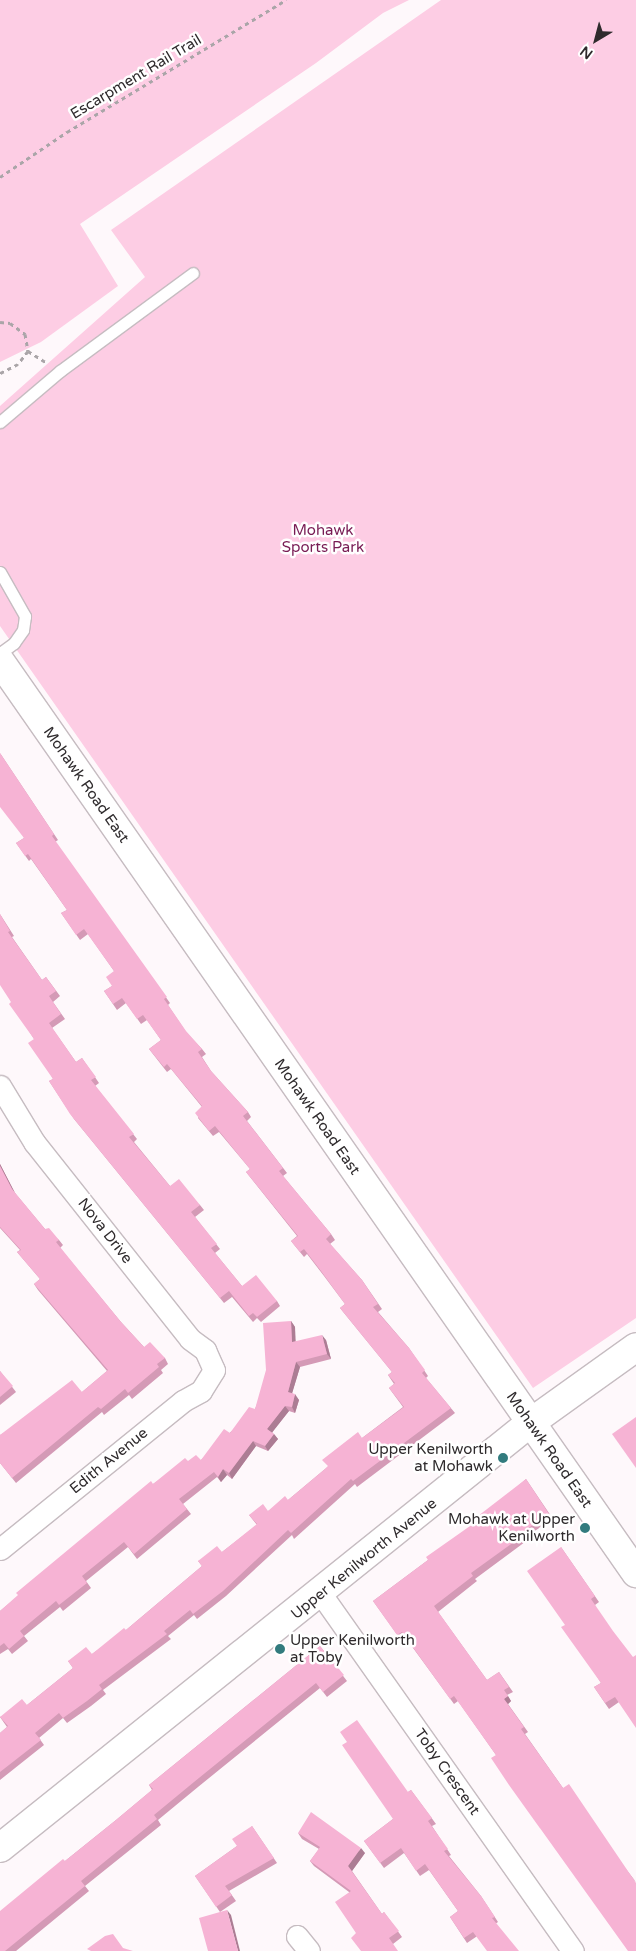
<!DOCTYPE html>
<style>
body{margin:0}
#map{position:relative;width:636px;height:1951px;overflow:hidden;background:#fef8fb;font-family:"Varela Round",sans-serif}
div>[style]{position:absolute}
.green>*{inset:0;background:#fdcde4}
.path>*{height:3px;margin-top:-1.5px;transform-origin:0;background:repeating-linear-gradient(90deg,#aaa5a8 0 4px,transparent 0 8px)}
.roads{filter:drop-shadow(1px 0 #c6bcc1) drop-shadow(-1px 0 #c6bcc1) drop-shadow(0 1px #c6bcc1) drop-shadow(0 -1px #c6bcc1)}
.lane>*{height:11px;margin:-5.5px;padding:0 5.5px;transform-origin:5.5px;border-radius:5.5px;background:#fff}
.street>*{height:21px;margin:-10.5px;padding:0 10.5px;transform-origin:10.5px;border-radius:10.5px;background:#fff}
.secondary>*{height:28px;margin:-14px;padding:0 14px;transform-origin:14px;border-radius:14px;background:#fff}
.wall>*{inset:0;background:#d49ab6}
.shaded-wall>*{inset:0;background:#ac7d94}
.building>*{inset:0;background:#f6b3d4}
.dots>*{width:14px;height:14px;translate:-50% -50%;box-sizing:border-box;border:2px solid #fff;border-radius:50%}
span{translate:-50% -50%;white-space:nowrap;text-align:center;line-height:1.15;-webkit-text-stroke:5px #fff;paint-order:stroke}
.street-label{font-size:15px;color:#2f2b2d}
.park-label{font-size:15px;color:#781b54}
.poi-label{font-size:15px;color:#2f2b2d}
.right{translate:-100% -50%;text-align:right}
.left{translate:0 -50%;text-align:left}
.north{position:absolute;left:571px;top:15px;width:50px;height:50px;-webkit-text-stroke:4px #fff;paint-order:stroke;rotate:217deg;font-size:14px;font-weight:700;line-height:20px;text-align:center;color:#2f2b2d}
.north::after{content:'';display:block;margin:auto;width:18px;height:22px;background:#2f2b2d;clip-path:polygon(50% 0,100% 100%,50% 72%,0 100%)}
</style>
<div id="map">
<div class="green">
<i style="clip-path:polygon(0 0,409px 0,383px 13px,316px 63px,80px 224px,118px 286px,41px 342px,0 362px)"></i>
<i style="clip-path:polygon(441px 0,636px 0,636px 1318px,533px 1388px,0 626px,0 406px,145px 277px,111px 230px)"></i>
</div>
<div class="path">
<i style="left:0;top:177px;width:81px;rotate:-33.9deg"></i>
<i style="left:67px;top:132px;width:256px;rotate:-31.1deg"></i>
<i style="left:0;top:322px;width:10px;rotate:6deg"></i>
<i style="left:10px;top:323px;width:19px;rotate:36deg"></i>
<i style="left:25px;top:334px;width:17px;rotate:80deg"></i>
<i style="left:28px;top:351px;width:16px;rotate:128deg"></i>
<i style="left:18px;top:364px;width:20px;rotate:153deg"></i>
<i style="left:28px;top:351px;width:22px;rotate:32deg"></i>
</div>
<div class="roads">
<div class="lane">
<i style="left:0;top:422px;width:79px;rotate:-40.4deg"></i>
<i style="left:60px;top:371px;width:165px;rotate:-36.4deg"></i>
<i style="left:0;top:572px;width:51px;rotate:60.4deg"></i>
<i style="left:25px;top:616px;width:14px;rotate:98deg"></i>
<i style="left:23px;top:630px;width:16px;rotate:125deg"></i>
<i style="left:14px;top:643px;width:17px;rotate:144deg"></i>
</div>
<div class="street">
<i style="left:0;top:1086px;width:66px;rotate:58.7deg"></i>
<i style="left:34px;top:1142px;width:251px;rotate:51.6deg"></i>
<i style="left:190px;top:1339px;width:19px;rotate:36deg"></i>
<i style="left:205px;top:1350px;width:22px;rotate:66deg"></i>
<i style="left:214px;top:1370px;width:25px;rotate:122deg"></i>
<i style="left:201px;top:1391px;width:21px;rotate:151deg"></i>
<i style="left:183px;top:1401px;width:235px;rotate:141deg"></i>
<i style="left:321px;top:1594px;width:437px;rotate:54.8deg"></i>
<i style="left:297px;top:1936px;width:19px;rotate:51deg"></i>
</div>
<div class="secondary">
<i style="left:0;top:661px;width:1112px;rotate:55.11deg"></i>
<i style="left:0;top:1848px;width:679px;rotate:-38.73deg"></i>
<i style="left:530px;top:1423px;width:130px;rotate:-35.6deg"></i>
</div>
</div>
<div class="wall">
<i style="clip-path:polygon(0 753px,58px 840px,55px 842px,170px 1003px,168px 1005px,186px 1032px,202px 1049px,206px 1054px,202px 1057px,211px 1071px,248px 1112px,251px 1117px,247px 1121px,287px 1173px,283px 1176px,331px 1234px,335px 1240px,330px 1244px,362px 1280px,382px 1309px,378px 1312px,409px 1348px,428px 1376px,426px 1378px,455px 1413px,357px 1487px,355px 1484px,294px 1539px,292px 1535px,226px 1596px,197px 1619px,194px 1615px,168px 1636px,171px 1639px,103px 1690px,106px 1694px,91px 1706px,67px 1723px,63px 1718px,39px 1738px,44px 1745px,0 1780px,0 1733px,7px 1727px,0 1717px,27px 1705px,73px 1668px,68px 1661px,92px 1654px,126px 1630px,202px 1566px,198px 1561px,222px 1552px,257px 1525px,249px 1515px,268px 1511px,288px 1500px,362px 1438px,403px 1407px,389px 1388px,394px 1384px,388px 1375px,392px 1372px,344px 1313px,340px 1308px,345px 1304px,324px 1276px,307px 1254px,304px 1257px,295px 1246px,291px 1241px,297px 1236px,250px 1177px,246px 1172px,250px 1169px,219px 1132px,213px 1136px,198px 1118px,202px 1107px,171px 1069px,167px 1072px,149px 1049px,161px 1040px,147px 1020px,141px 1024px,126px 1003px,117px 1010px,104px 991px,112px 986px,114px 971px,88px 934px,80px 940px,61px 913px,67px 910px,31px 859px,29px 861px,16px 843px,24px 838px)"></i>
<i style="clip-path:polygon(0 914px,14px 936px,12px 937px,42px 980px,46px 977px,60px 996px,53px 1002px,65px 1019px,52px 1028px,76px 1062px,82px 1058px,99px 1083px,95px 1086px,137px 1139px,134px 1142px,170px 1186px,200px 1205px,204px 1210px,195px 1217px,220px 1249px,215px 1253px,242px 1286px,277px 1301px,280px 1306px,261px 1322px,257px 1318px,253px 1322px,232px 1297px,224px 1303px,74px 1119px,49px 1081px,53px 1079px,34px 1039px,11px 1002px)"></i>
<i style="clip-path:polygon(0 1164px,15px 1193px,45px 1229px,59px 1240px,63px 1245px,60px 1248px,121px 1322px,144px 1347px,165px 1358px,168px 1364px,161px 1370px,163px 1373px,132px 1399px,129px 1395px,104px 1415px,102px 1412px,16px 1483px,0 1463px,0 1435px,82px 1392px,107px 1371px,38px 1290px,34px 1284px,40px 1279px,17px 1252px,20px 1250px,0 1228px)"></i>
<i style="clip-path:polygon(291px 1321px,295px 1327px,295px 1342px,326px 1340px,331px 1359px,300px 1367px,292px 1393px,299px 1400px,295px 1413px,289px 1411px,272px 1432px,278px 1439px,268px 1451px,256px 1446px,232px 1479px,227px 1475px,221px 1482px,217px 1477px,183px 1504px,191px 1514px,137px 1559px,128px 1547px,86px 1581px,91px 1588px,63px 1611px,60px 1607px,24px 1636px,28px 1641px,12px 1654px,8px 1649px,0 1654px,0 1611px,153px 1484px,188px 1461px,201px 1460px,255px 1409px)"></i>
<i style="clip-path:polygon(0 1371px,16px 1392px,0 1405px)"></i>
<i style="clip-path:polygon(526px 1479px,553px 1519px,527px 1536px,529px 1539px,475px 1579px,477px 1581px,438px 1612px,487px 1680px,499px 1672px,513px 1692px,507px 1695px,511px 1701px,508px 1704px,528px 1732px,525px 1734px,563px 1788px,636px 1882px,496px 1755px,458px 1701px,454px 1704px,405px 1637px,401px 1640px,373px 1601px,428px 1560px,480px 1519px)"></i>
<i style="clip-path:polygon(561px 1547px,599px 1602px,595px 1605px,619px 1702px,609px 1709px,594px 1687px,601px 1683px,565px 1625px)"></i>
<i style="clip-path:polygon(320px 1646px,347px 1681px,327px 1697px,320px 1688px,198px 1787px,158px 1820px,161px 1825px,85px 1886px,89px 1891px,16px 1951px,0 1951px,65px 1861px,116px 1820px,152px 1790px,149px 1785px)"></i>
<i style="clip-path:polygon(411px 1790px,436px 1824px,432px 1826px,451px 1855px,449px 1856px,481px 1896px,498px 1922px,467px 1943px,450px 1917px,458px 1911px,429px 1870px,420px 1876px,404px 1853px,384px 1868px,364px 1841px,393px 1819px,408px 1792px)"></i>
<i style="clip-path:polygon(252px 1826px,277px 1863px,229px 1891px,236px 1901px,220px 1912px,195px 1876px,237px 1846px)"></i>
<i style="clip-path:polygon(298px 1833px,365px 1853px,352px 1871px,382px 1914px,384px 1912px,402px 1937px,393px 1944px,356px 1933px,349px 1892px,314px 1866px,310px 1861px,319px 1849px,302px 1839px)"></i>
</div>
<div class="shaded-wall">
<i style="clip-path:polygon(0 1164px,16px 1195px,12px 1189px,0 1166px)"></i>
<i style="clip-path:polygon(291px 1321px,295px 1327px,296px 1348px,292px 1342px)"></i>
<i style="clip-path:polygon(322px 1335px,326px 1340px,331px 1359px,327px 1354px)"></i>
<i style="clip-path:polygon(296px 1362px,300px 1367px,291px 1397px,288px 1392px)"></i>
<i style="clip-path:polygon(295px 1394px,299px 1400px,295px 1413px,292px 1407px)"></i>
<i style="clip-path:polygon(285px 1406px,289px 1411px,271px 1434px,267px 1429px)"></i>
<i style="clip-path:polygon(274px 1434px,278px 1439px,268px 1451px,265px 1446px)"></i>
<i style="clip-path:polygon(253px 1441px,256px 1446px,232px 1479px,229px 1473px)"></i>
<i style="clip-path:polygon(223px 1469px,227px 1475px,221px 1482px,218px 1477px)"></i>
<i style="clip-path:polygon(508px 1696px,511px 1701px,508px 1704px,504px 1699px)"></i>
<i style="clip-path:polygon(361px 1848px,365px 1853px,352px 1871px,348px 1866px)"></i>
<i style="clip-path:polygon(227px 1910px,231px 1915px,240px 1951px,238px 1951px)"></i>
</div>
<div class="building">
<i style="clip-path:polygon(0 753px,54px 834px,52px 836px,167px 997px,164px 999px,186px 1031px,202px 1049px,198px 1052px,211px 1071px,248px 1112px,243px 1116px,283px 1168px,279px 1171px,331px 1234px,326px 1239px,362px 1280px,378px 1304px,373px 1307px,409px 1348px,425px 1370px,422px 1373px,451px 1408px,353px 1481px,351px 1479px,291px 1533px,288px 1530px,223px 1591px,193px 1614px,190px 1610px,164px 1631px,167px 1634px,99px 1685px,102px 1689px,87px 1701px,63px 1718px,59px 1713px,35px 1733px,41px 1740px,0 1772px,0 1733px,8px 1726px,0 1717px,22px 1699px,27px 1705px,73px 1668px,68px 1661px,86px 1647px,92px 1654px,124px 1628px,126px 1630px,202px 1566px,198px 1561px,217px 1546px,222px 1552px,257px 1524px,249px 1515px,263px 1504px,268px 1511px,285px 1496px,288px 1500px,325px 1469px,328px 1466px,322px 1460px,358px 1432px,362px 1438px,404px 1407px,389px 1388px,395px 1383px,388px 1375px,392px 1372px,340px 1308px,345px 1304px,321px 1271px,304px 1249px,300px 1252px,291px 1241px,298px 1236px,246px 1172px,250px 1169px,215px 1126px,209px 1131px,195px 1113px,202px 1106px,167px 1064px,164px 1067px,149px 1049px,161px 1040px,143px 1015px,137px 1019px,122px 998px,113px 1004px,104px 991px,112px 986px,106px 977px,114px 971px,84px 929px,76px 935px,61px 913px,67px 910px,28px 854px,25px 856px,16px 843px,24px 838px,0 807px)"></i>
<i style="clip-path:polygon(0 914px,10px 931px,8px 932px,42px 980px,46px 977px,56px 991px,49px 996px,61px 1014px,49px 1023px,76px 1062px,82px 1058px,96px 1077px,91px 1080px,134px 1134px,129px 1137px,170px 1186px,179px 1179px,200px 1205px,191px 1212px,217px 1244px,211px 1248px,242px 1286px,256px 1275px,277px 1301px,257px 1317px,253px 1313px,249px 1316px,229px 1291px,220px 1298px,70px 1114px,49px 1081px,53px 1079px,28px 1043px,34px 1039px,9px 1004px,11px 1002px,0 985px)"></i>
<i style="clip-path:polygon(0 1166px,12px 1189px,45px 1229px,49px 1228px,59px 1240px,56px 1242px,60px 1247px,121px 1322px,144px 1347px,150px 1342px,165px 1358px,157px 1364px,159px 1367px,128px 1393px,125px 1389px,101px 1409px,98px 1407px,12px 1478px,0 1463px,0 1435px,72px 1380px,82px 1392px,108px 1370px,34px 1284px,40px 1279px,17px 1252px,21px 1250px,0 1227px)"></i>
<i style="clip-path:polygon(291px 1321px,292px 1342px,322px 1335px,327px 1354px,296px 1362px,288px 1392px,295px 1394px,292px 1407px,285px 1406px,267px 1429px,274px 1434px,265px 1446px,253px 1441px,229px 1473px,223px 1469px,218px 1477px,214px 1472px,179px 1499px,187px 1509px,134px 1554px,124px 1542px,82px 1576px,87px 1583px,59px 1605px,56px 1601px,20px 1631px,24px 1636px,9px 1649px,4px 1643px,0 1646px,0 1611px,18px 1595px,16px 1593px,151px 1481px,153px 1484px,185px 1458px,188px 1461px,196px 1455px,201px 1460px,224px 1429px,230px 1433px,249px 1407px,255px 1409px,266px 1370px,263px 1323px)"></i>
<i style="clip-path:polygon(0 1371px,13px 1386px,0 1397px)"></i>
<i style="clip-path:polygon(636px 1417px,636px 1468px,612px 1434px)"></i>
<i style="clip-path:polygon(526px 1479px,549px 1514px,524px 1531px,525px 1534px,471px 1573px,473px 1576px,434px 1606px,487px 1680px,499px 1672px,509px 1687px,504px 1690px,508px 1696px,504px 1699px,524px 1727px,521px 1729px,563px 1788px,569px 1784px,636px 1883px,636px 1951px,628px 1951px,509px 1785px,491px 1758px,496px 1755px,454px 1696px,450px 1699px,402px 1632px,397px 1635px,373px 1601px,428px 1560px,426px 1557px,480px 1519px,478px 1516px)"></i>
<i style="clip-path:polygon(561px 1547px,595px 1596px,591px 1599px,613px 1631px,633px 1657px,636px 1655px,636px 1728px,615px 1697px,605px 1703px,594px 1687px,601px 1683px,561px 1627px,565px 1625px,527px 1571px)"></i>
<i style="clip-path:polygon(320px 1646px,344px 1675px,323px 1692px,316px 1683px,194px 1782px,154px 1815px,157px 1819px,81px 1881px,85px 1886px,5px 1951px,0 1951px,0 1911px,63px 1859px,65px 1861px,116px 1820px,153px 1789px,149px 1785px)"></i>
<i style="clip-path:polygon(357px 1720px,408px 1792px,411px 1790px,432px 1818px,428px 1821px,448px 1849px,444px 1851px,481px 1896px,495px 1917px,492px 1918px,519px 1951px,487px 1951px,473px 1932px,464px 1938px,450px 1917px,458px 1911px,425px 1864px,416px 1871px,401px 1848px,380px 1863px,364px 1841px,393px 1819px,342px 1745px,347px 1742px,340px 1732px)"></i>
<i style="clip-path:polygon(311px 1812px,361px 1848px,348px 1866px,382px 1914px,384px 1912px,399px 1931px,389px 1938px,398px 1951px,361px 1951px,351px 1938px,356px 1933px,335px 1902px,351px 1891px,310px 1861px,320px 1847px,298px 1833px)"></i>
<i style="clip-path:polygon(252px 1826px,274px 1858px,225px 1886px,232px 1895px,216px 1907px,195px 1876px,237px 1846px,232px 1839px)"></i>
<i style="clip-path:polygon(227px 1910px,238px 1951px,208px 1951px,199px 1918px)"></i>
<i style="clip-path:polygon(113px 1934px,123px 1948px,133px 1951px,91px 1951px,87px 1949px,105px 1936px)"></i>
</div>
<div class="dots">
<i style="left:503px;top:1458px;background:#327b7e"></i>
<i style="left:585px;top:1528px;background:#327b7e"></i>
<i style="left:280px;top:1649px;background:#327b7e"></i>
</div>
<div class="street-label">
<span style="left:136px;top:77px;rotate:-31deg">Escarpment Rail Trail</span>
<span style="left:86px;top:785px;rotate:55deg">Mohawk Road East</span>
<span style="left:317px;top:1117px;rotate:55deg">Mohawk Road East</span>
<span style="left:105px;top:1231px;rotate:52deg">Nova Drive</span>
<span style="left:549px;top:1450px;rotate:55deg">Mohawk Road East</span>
<span style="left:109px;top:1461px;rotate:-39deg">Edith Avenue</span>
<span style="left:364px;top:1559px;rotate:-39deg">Upper Kenilworth Avenue</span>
<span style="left:447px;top:1772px;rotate:55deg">Toby Crescent</span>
</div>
<div class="park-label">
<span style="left:323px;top:539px">Mohawk<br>Sports Park</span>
</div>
<div class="poi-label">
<span class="right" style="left:493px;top:1458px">Upper Kenilworth<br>at Mohawk</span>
<span class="right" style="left:575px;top:1528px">Mohawk at Upper<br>Kenilworth</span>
<span class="left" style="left:290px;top:1649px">Upper Kenilworth<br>at Toby</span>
</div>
<div class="north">N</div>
</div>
